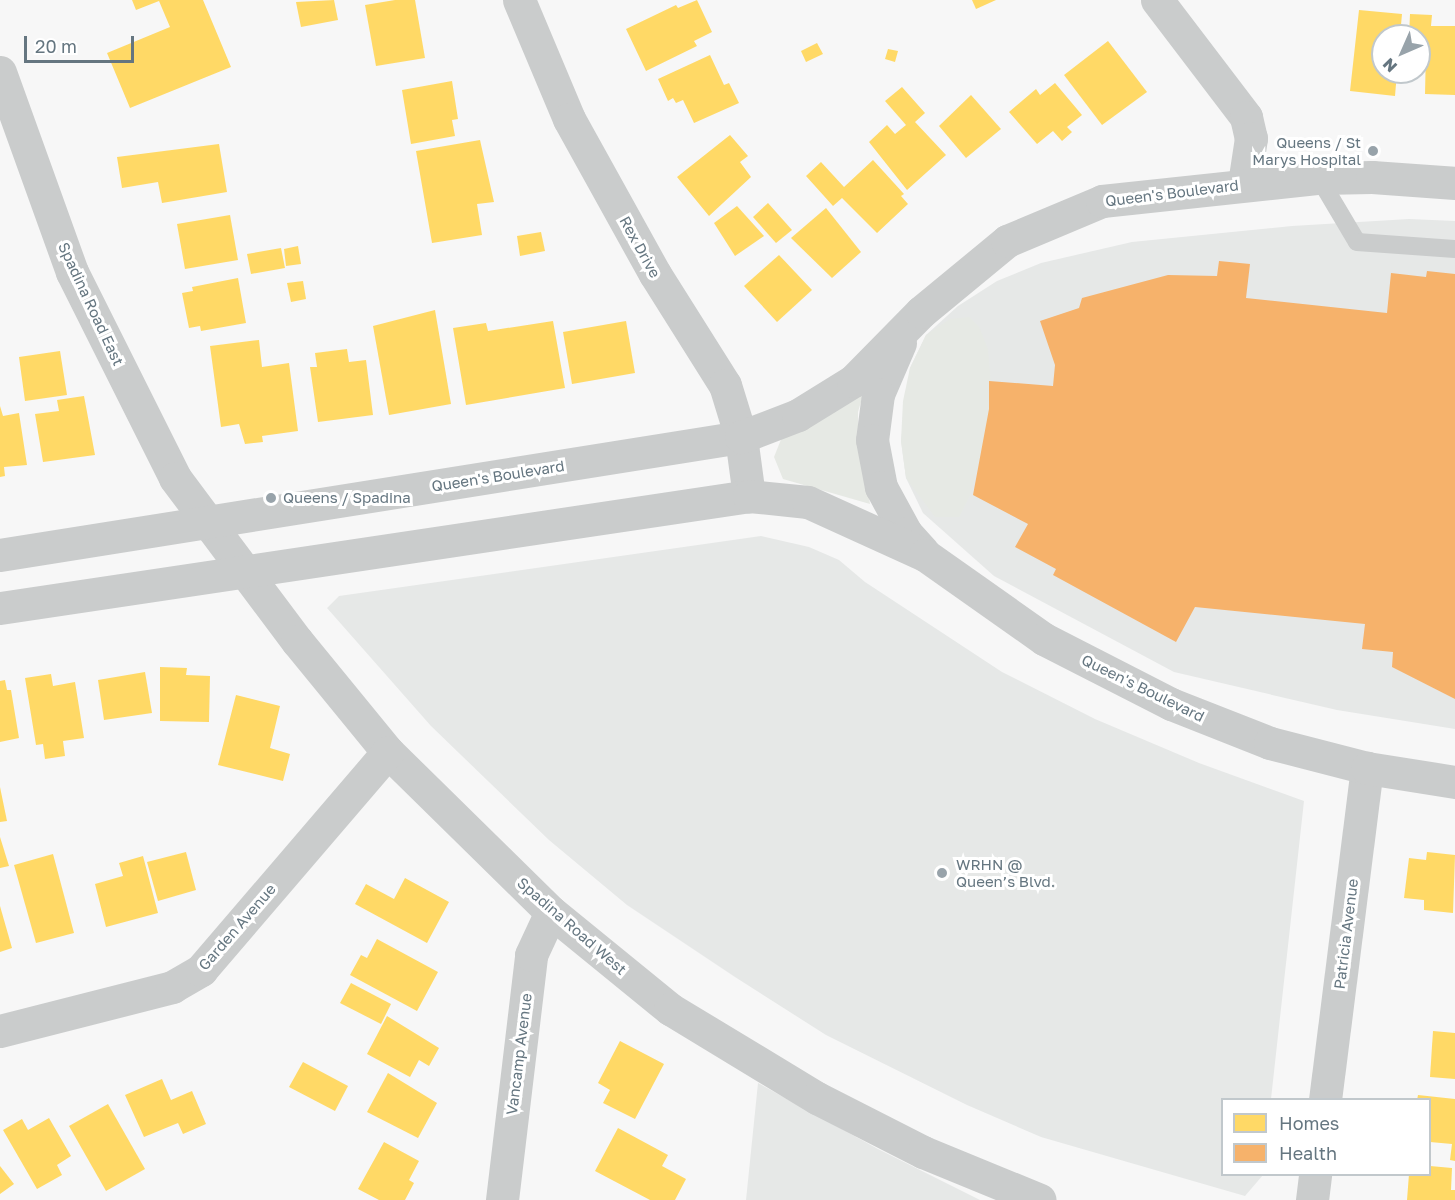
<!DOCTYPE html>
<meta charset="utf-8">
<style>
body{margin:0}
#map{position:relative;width:1455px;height:1200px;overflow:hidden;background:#f7f7f7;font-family:"Golos Text",sans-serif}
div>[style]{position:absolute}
.built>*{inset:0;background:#e6e8e7}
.green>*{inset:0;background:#e6e9e4}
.homes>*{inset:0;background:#ffd966}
.health>*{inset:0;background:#f6b26b}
.service>*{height:18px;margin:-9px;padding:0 9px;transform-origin:9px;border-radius:9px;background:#cacccc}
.minor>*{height:33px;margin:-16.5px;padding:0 16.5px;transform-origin:16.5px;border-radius:16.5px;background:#cacccc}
.tertiary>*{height:33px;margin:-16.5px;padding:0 16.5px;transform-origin:16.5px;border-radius:16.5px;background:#cacccc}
.dots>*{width:16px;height:16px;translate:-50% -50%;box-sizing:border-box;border:3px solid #fff;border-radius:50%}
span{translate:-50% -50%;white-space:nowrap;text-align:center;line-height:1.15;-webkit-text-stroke:6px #fff;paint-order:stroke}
.poi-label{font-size:15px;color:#657680}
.right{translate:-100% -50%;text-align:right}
.left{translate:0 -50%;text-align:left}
.street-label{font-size:15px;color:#657680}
.legend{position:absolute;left:1221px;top:1098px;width:210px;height:78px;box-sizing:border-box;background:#fff;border:2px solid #c1c8cc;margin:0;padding:8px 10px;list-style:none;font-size:18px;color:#657680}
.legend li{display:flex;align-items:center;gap:12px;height:30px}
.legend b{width:30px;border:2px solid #c1c8cc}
.north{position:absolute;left:1371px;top:24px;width:60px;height:60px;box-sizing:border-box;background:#fff;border:2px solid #c1c8cc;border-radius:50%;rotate:225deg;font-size:16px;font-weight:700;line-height:24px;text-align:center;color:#657680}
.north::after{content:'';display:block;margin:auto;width:21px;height:27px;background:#98a3aa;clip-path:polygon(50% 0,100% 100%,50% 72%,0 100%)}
.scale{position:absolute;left:24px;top:36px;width:110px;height:27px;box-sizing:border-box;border:3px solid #657680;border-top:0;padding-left:8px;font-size:18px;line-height:21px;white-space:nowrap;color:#657680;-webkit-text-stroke:4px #fff;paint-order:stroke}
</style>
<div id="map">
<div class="built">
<i style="clip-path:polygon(1409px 219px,1455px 221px,1455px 729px,1337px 710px,1174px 672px,994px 576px,923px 513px,906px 478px,901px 441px,910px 368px,926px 335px,958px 306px,997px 281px,1041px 263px,1132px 242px,1292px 226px)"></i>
<i style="clip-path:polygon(761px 536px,809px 547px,839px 560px,865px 582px,1002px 672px,1095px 719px,1199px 763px,1304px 801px,1271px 1099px,1222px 1100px,1222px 1174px,1263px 1175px,1245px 1196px,1041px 1137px,967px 1105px,826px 1035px,735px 977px,627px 905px,549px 840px,431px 726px,327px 608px,339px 596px)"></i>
<i style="clip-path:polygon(758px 1083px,878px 1149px,980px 1200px,746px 1200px)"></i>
</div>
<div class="green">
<i style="clip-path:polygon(969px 317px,979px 327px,988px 349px,993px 409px,970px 495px,959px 517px,935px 517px,906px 478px,901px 441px,903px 401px,910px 368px,926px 335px,950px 319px)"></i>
<i style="clip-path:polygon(865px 388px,858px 412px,858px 439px,870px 504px,783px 479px,774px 457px,782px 437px)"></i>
</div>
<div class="homes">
<i style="clip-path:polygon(132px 0,203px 0,231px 67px,130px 108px,107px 53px,170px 27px,159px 1px,136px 10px)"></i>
<i style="clip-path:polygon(334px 0,338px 20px,301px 27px,296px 2px)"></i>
<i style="clip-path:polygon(395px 0,415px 0,425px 58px,376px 66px,365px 5px)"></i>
<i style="clip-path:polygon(697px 0,712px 32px,694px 41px,697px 46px,646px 71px,626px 29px,676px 5px,678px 8px)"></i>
<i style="clip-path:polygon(972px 0,996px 0,976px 9px)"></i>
<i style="clip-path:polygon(1359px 10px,1402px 14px,1400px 36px,1383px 36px,1383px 72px,1397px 72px,1395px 96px,1350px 91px)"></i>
<i style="clip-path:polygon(1410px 14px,1432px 15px,1431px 26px,1455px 26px,1455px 95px,1425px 94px,1426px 49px,1419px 49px,1419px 36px,1409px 36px)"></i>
<i style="clip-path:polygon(1108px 41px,1147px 92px,1102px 125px,1064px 75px)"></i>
<i style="clip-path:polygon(817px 43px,823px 54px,806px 62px,801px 51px)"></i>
<i style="clip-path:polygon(888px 49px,898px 51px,895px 62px,885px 59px)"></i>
<i style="clip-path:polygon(710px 55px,724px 85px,729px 83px,739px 103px,694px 123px,683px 100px,676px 103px,673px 98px,668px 101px,658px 79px)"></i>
<i style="clip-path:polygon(452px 81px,458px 119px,452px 120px,455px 136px,411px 144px,402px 90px)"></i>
<i style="clip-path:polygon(1055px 83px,1082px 115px,1067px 127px,1072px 132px,1062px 141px,1053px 131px,1037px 144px,1009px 112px,1036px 89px,1040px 95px)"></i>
<i style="clip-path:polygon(902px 87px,925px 113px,915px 122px,946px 155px,907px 190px,869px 142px,887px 125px,895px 134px,906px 125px,885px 101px)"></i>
<i style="clip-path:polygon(971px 95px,1001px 129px,966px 158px,939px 126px)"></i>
<i style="clip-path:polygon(730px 135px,748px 156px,740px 162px,751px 177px,709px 216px,677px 177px)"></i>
<i style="clip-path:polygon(480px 140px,494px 202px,477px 204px,482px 235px,432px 243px,416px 151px)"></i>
<i style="clip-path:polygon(219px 144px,227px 192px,162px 203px,158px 182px,122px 188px,117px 157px)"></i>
<i style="clip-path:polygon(873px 160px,904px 194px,901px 196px,908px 204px,877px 233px,842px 198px,833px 206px,806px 176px,821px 162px,844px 187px)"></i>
<i style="clip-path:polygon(768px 203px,792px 230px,776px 243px,753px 217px)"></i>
<i style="clip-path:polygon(737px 206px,764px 236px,735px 256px,714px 223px)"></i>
<i style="clip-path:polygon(826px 208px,861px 252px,832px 278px,791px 238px)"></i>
<i style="clip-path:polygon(230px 215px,238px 260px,185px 269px,177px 224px)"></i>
<i style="clip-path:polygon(541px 232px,545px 251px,520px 256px,517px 236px)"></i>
<i style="clip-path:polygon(298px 246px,301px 264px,286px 266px,284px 249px)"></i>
<i style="clip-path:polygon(281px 248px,285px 268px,251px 274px,247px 254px)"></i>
<i style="clip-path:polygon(779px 255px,812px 290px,777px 322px,744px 286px)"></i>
<i style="clip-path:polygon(238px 278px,246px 323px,201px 331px,200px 326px,189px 328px,182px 293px,193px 291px,192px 287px)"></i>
<i style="clip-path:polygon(303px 281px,306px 299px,291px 302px,287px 283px)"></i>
<i style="clip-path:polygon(435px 310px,451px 404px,389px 415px,373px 326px)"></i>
<i style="clip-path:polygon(553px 321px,565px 388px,466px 405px,453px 328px,486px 323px,488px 331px)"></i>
<i style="clip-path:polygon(626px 321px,635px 373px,572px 384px,563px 332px)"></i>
<i style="clip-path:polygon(259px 340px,262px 367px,289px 363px,298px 431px,262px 436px,263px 442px,245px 444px,239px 424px,221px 427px,210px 346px)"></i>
<i style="clip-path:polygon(347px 349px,349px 362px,366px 360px,373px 415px,318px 422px,310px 367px,317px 367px,315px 353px)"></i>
<i style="clip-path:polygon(60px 351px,67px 395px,25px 401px,19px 357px)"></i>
<i style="clip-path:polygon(84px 396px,95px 455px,43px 462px,35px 414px,59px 411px,57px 400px)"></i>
<i style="clip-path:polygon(0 406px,3px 416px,19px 413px,27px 465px,4px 467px,5px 476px,0 477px)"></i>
<i style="clip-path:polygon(160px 667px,187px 668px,186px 675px,210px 676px,209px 722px,160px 721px)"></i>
<i style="clip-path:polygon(145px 672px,152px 713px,104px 720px,98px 680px)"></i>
<i style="clip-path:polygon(51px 674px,53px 686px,75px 682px,84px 738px,63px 741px,65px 756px,45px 759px,43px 744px,36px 745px,25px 678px)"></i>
<i style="clip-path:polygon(5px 680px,7px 690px,11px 690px,19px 738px,0 742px,0 681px)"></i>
<i style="clip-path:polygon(236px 695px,280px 706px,270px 748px,290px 754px,283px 781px,218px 765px)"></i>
<i style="clip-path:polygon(0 787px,7px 821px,0 822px)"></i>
<i style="clip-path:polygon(0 837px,9px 866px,0 868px)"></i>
<i style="clip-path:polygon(186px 852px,196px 890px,158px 901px,147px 862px)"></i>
<i style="clip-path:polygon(1427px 852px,1455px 855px,1453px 913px,1424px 910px,1424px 900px,1404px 898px,1409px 858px,1426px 860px)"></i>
<i style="clip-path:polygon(53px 854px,74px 933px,36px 943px,14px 865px)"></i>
<i style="clip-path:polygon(143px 856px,158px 913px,106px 927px,95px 884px,123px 876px,119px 863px)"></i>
<i style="clip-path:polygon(405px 878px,449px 902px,427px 943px,355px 904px,366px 884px,394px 899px)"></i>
<i style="clip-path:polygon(0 906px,12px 948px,0 952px)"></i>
<i style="clip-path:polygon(377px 939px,438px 972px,417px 1011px,350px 975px,361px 955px,367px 958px)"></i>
<i style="clip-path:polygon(351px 983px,391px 1004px,381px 1024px,340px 1003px)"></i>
<i style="clip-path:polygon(387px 1016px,439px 1048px,429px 1066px,419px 1060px,410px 1077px,367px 1054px)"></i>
<i style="clip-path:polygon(1433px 1031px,1455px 1033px,1455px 1079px,1430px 1077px)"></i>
<i style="clip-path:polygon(620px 1041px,664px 1064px,635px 1119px,603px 1103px,610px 1090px,598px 1083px)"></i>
<i style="clip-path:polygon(303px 1062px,348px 1086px,335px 1111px,289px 1087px)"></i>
<i style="clip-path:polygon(388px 1073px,437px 1103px,418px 1138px,367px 1112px)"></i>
<i style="clip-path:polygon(162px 1079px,171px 1100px,192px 1091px,206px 1124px,183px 1134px,178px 1123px,144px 1137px,125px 1095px)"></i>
<i style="clip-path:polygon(1418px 1095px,1455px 1099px,1455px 1161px,1450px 1160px,1452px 1144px,1430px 1142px,1430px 1100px,1417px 1100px)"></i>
<i style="clip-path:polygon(108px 1104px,145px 1169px,106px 1191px,69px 1126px)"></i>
<i style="clip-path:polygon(49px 1118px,71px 1156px,57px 1165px,62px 1175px,37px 1189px,3px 1130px,22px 1119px,28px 1130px)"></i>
<i style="clip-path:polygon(618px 1128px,668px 1155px,662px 1166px,686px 1179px,675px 1200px,650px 1200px,595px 1171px)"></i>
<i style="clip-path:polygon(384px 1142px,419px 1161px,409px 1180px,414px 1183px,405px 1200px,379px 1200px,358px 1189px)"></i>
<i style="clip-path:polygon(0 1166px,14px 1184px,0 1194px)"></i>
<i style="clip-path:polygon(1430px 1166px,1452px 1168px,1451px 1190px,1455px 1190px,1455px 1200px,1407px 1200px,1409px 1174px,1430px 1174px)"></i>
</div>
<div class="health">
<i style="clip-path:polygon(1219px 261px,1250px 264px,1246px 298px,1387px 313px,1391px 273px,1426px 277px,1427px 271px,1455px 274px,1455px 699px,1392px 667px,1393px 652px,1362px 649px,1365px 624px,1195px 607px,1176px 642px,1053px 575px,1056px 569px,1015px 547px,1028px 524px,973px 495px,989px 409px,989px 381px,1053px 386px,1055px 365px,1040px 321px,1079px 308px,1082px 298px,1168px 275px,1217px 276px)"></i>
</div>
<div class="service">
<i style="left:1319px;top:178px;width:74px;rotate:59.3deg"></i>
<i style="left:1357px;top:242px;width:98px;rotate:4.1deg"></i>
</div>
<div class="minor">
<i style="left:519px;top:0;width:129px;rotate:67.2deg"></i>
<i style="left:569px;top:119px;width:177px;rotate:61deg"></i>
<i style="left:655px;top:274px;width:131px;rotate:57.8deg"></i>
<i style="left:725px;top:385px;width:54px;rotate:72.9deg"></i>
<i style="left:741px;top:437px;width:60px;rotate:82.3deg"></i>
<i style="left:1157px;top:0;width:147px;rotate:52.7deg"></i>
<i style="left:1246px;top:117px;width:22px;rotate:77deg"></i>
<i style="left:1251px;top:138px;width:47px;rotate:98.7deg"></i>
<i style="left:0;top:72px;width:213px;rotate:70.2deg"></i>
<i style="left:72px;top:272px;width:230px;rotate:63.4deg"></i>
<i style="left:175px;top:478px;width:204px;rotate:53.2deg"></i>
<i style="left:297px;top:641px;width:144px;rotate:50.7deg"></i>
<i style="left:388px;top:752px;width:228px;rotate:44.5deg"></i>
<i style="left:551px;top:912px;width:154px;rotate:39.2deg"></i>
<i style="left:670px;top:1009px;width:172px;rotate:31.2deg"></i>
<i style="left:817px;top:1098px;width:119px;rotate:27deg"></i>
<i style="left:923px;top:1152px;width:126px;rotate:22.3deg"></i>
<i style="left:0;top:1031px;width:178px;rotate:-14.3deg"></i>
<i style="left:172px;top:987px;width:34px;rotate:-30deg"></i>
<i style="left:201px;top:970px;width:287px;rotate:-49.4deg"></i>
<i style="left:1325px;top:1100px;width:335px;rotate:-82.8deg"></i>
<i style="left:502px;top:1200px;width:247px;rotate:-83.2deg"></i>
<i style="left:531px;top:955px;width:47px;rotate:-65.1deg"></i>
<i style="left:1312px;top:1200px;width:26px;rotate:-83deg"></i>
</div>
<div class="tertiary">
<i style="left:900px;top:343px;width:56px;rotate:113.3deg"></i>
<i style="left:878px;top:394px;width:46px;rotate:97.4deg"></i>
<i style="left:872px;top:440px;width:48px;rotate:79.2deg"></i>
<i style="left:881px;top:487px;width:52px;rotate:61.5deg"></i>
<i style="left:906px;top:533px;width:25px;rotate:48deg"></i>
<i style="left:0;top:555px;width:750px;rotate:-9.05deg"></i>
<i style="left:741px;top:437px;width:61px;rotate:-21.1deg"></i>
<i style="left:798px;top:415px;width:65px;rotate:-31.7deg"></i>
<i style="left:853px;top:381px;width:97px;rotate:-45.4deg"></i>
<i style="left:921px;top:312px;width:112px;rotate:-39.5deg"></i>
<i style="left:1007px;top:241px;width:103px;rotate:-22.8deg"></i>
<i style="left:1102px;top:201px;width:218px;rotate:-6.1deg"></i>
<i style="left:1319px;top:178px;width:53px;rotate:-1.1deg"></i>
<i style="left:1372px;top:177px;width:83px;rotate:4.1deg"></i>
<i style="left:0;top:608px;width:757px;rotate:-8.5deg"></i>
<i style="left:749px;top:496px;width:59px;rotate:5.8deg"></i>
<i style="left:808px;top:502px;width:128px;rotate:24.4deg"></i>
<i style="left:925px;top:555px;width:146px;rotate:35.2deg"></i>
<i style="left:1044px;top:639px;width:143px;rotate:27.1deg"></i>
<i style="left:1171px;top:704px;width:106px;rotate:21.5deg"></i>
<i style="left:1270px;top:743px;width:100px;rotate:14.5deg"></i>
<i style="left:1367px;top:768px;width:89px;rotate:9deg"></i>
</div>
<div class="dots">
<i style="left:1373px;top:151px;background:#98a3aa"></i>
<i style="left:271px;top:498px;background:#98a3aa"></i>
<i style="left:942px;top:873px;background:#98a3aa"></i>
</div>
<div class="poi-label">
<span class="right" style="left:1361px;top:151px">Queens / St<br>Marys Hospital</span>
<span class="left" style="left:283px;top:498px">Queens / Spadina</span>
<span class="left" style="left:956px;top:873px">WRHN @<br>Queen’s Blvd.</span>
</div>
<div class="street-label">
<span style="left:1172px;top:193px;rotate:-7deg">Queen's Boulevard</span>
<span style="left:640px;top:247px;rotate:61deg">Rex Drive</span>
<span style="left:91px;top:304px;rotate:65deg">Spadina Road East</span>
<span style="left:498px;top:476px;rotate:-9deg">Queen's Boulevard</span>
<span style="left:1143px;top:688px;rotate:26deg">Queen's Boulevard</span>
<span style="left:572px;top:926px;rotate:41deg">Spadina Road West</span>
<span style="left:237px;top:927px;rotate:-49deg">Garden Avenue</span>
<span style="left:1346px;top:934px;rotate:-83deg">Patricia Avenue</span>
<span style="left:519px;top:1054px;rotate:-83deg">Vancamp Avenue</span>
</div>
<ul class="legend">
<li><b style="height:16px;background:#ffd966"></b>Homes</li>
<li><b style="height:16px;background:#f6b26b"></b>Health</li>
</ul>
<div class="north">N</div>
<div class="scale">20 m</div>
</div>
